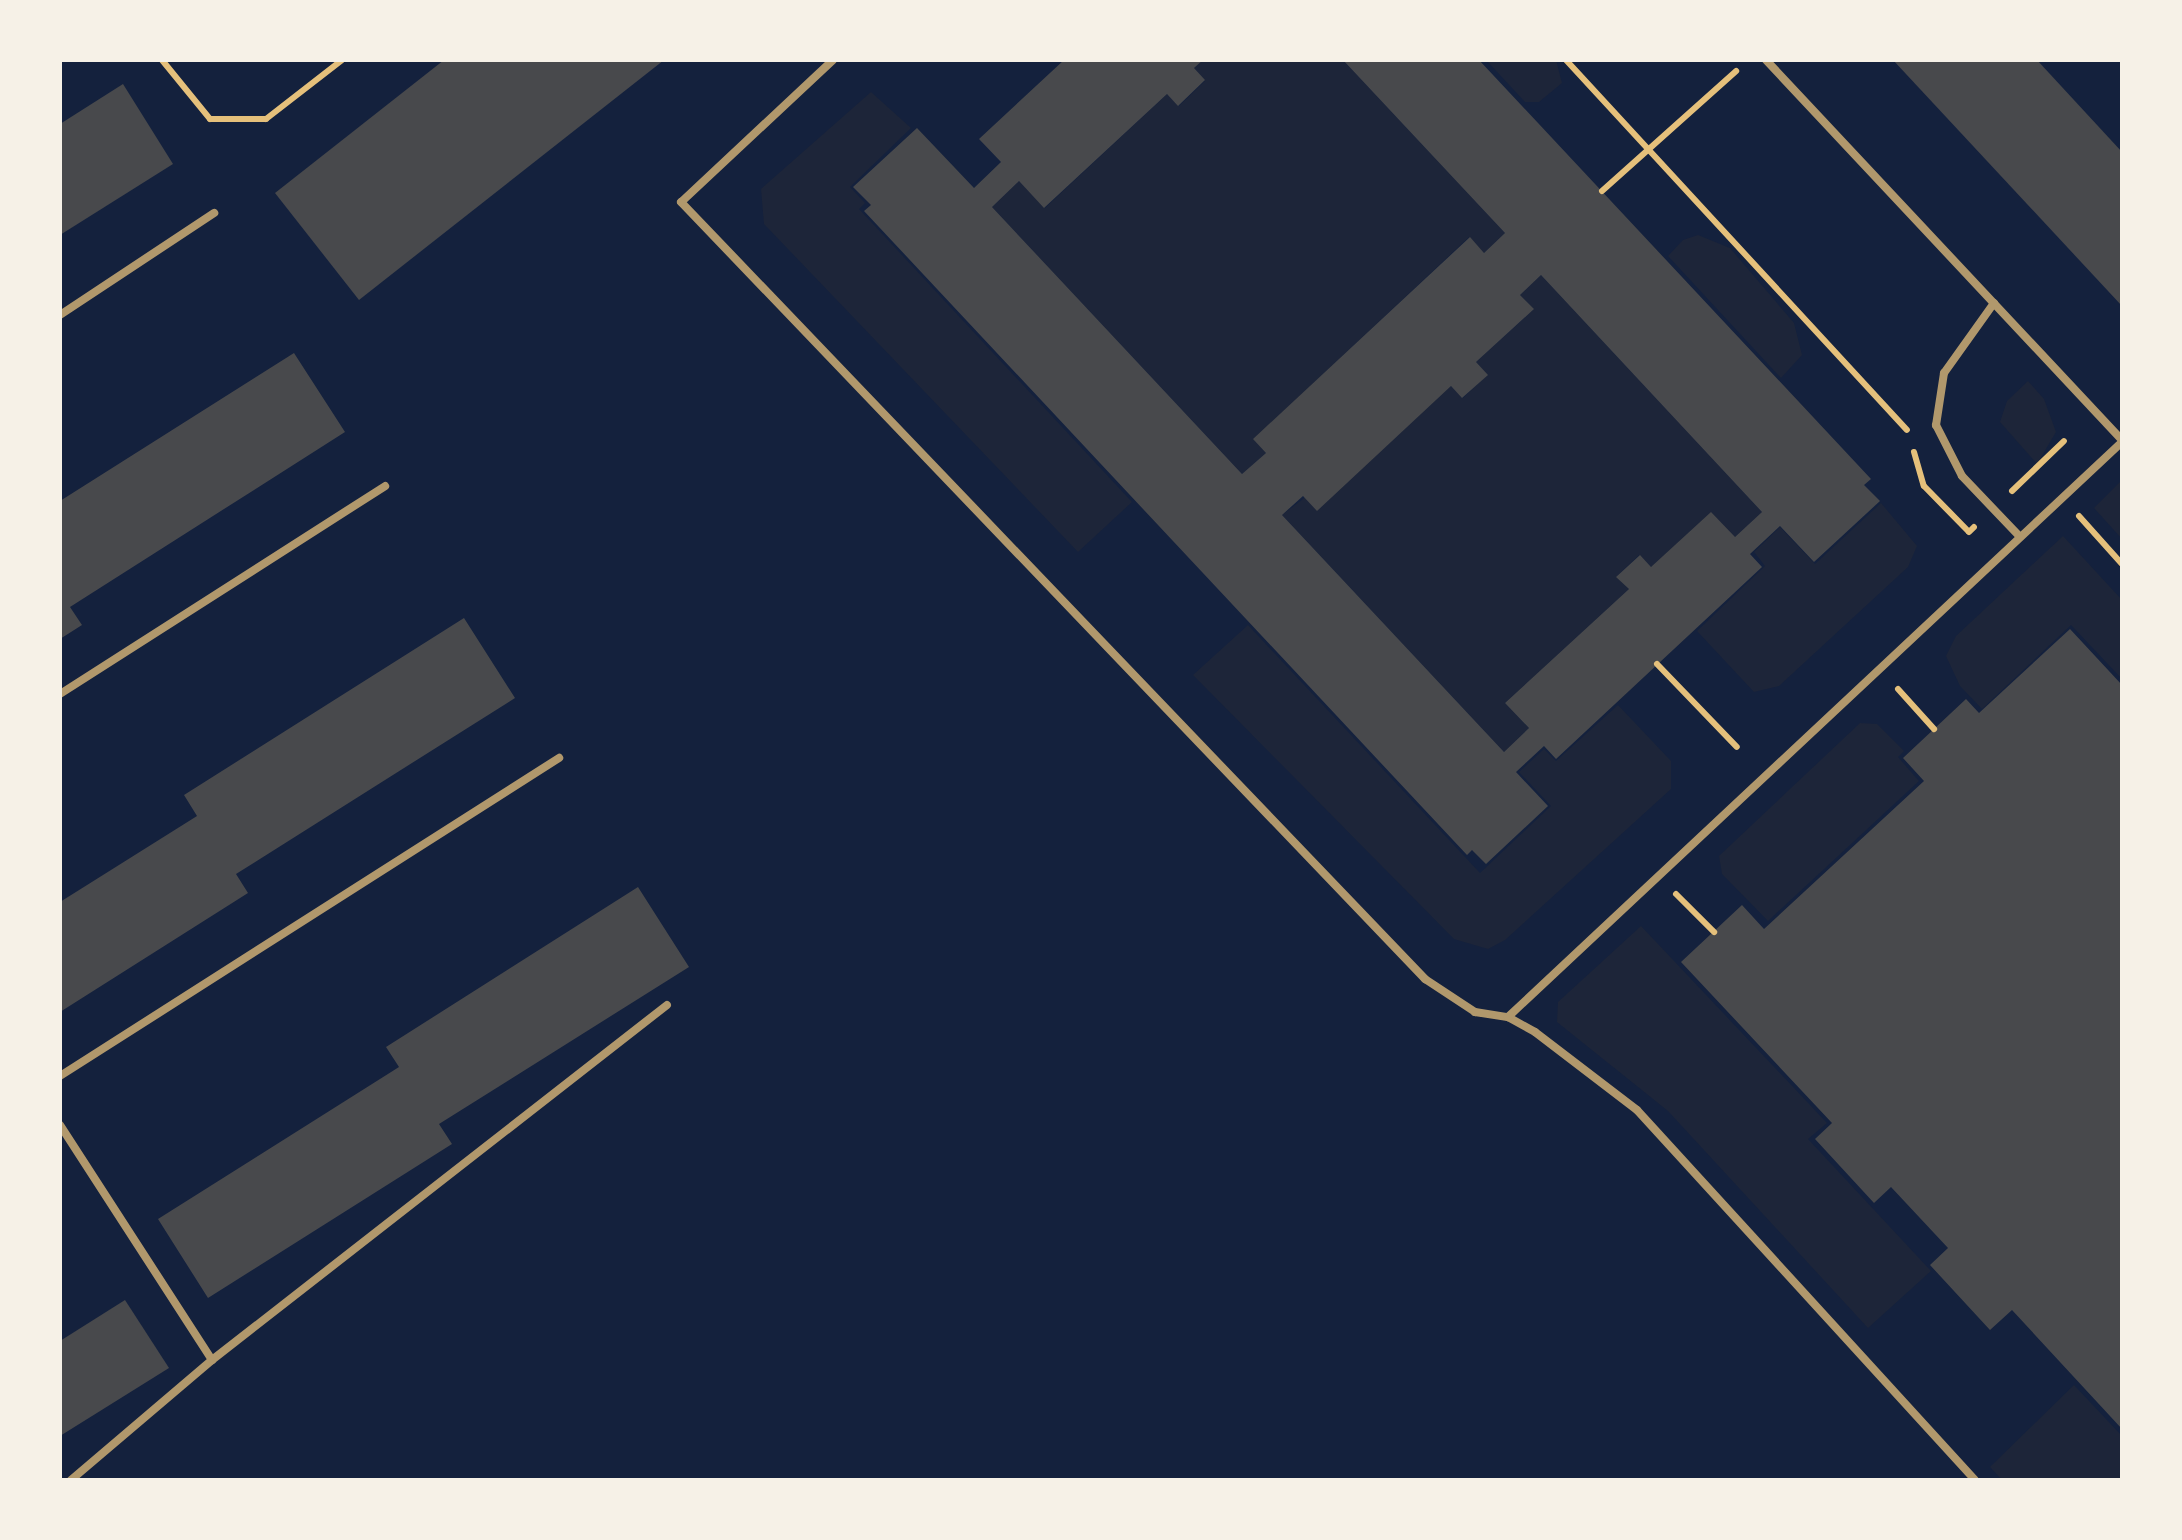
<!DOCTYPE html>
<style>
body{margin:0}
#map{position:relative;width:2182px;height:1540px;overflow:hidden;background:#14213d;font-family:"Source Sans 3",sans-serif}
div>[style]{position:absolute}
.green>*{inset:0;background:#1d2539}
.building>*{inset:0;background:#48494c}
.path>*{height:6px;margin:-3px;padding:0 3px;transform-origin:3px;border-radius:3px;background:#e5c07b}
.service>*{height:8px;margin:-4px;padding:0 4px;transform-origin:4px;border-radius:4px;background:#b1986c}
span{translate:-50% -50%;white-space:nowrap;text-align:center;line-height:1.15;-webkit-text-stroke:8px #f6f1e7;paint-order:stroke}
.frame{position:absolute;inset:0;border:62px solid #f6f1e7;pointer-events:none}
</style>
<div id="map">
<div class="green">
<i style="clip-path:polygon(1203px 60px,1343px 60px,1505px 233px,1484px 253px,1469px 237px,1254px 439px,1266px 453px,1242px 474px,992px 207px,1019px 181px,1045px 208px,1167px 94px,1179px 106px,1205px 81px,1194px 68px)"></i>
<i style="clip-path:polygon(1486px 60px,1556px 60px,1562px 83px,1539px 102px,1525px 102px)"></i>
<i style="clip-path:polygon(871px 92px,911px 128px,850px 187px,865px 203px,859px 209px,1132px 502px,1078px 552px,764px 224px,761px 189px)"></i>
<i style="clip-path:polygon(1698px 235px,1730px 248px,1794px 323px,1802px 355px,1781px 378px,1668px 256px,1683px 240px)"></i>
<i style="clip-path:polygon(1541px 275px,1762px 512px,1735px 537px,1651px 567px,1639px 555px,1617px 576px,1629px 589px,1505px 703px,1529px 728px,1504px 752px,1282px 515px,1451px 386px,1463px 398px,1487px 375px,1476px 362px,1533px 310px,1520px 295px)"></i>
<i style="clip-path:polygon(2028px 381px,2044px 399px,2056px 432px,2037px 464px,2000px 422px,2007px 401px)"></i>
<i style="clip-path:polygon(2122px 480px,2122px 539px,2094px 508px)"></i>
<i style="clip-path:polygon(1881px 503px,1917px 546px,1908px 567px,1779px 686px,1754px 692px,1697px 631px,1765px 566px,1754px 552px,1780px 527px,1815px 564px)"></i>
<i style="clip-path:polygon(2063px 536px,2122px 600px,2122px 679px,2071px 625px,1982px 709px,1960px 686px,1946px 656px,1956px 636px)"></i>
<i style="clip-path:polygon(1248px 625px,1480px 873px,1551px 806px,1519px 772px,1544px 749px,1556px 761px,1618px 705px,1671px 761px,1671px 789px,1505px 940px,1488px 949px,1454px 939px,1193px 675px)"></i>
<i style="clip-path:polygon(1860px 723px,1877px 724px,1904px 751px,1898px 757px,1919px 781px,1768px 921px,1722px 874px,1719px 856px)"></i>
<i style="clip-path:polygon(1641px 926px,1827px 1123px,1808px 1139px,1931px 1271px,1868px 1328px,1668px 1111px,1557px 1022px,1558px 1002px)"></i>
<i style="clip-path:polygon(2074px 1385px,2122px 1436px,2122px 1480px,2002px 1480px,1990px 1467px)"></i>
</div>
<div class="building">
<i style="clip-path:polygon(444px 60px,664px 60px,359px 300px,275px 193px)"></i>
<i style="clip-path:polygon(evenodd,1064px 60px,1203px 60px,1194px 68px,1205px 80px,1178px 106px,1167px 94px,1044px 208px,1019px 181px,992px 207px,1242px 474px,1266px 453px,1253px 439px,1470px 237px,1484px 253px,1505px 233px,1343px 60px,1479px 60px,1871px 479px,1864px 485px,1880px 501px,1814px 562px,1780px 526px,1750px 554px,1762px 567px,1556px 759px,1544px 746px,1516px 772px,1548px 806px,1486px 864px,1472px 850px,1467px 855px,864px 211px,871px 205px,853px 187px,917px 128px,974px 188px,1001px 162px,979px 139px,1064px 60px,1541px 275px,1762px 512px,1735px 537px,1711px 512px,1651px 567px,1640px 555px,1616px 577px,1629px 589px,1505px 703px,1529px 728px,1504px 752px,1282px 515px,1303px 496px,1317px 511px,1451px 386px,1462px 398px,1488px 375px,1476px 362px,1534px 309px,1520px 295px,1541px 275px)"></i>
<i style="clip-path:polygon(1893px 60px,2037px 60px,2122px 152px,2122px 306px)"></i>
<i style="clip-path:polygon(123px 84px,173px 164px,60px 235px,60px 124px)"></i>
<i style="clip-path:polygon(294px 353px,345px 432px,70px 607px,82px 625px,60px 639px,60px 501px)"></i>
<i style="clip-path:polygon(464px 618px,515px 698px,236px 874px,248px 893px,60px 1012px,60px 902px,197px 816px,184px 795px)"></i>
<i style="clip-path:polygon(2070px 629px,2122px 685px,2122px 1429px,2012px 1310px,1990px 1330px,1930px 1265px,1948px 1248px,1891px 1187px,1874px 1203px,1815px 1139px,1832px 1123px,1681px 962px,1742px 905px,1764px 929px,1924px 781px,1903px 758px,1966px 699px,1979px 713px)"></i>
<i style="clip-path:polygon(638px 887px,689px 967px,439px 1124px,452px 1144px,208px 1298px,158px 1219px,399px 1067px,386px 1047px)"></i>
<i style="clip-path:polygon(125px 1300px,169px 1368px,60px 1436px,60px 1341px)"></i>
</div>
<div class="path">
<i style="left:162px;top:60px;width:76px;rotate:50.9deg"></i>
<i style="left:210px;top:119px;width:56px"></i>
<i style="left:266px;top:119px;width:96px;rotate:-37.8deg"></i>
<i style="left:1566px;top:60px;width:503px;rotate:47.34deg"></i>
<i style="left:1602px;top:191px;width:180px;rotate:-41.8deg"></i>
<i style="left:1914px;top:452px;width:35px;rotate:74deg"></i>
<i style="left:1924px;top:486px;width:64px;rotate:45.6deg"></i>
<i style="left:1969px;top:532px;width:7px;rotate:-45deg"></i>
<i style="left:2012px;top:491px;width:72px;rotate:-43.9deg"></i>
<i style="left:2079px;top:516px;width:64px;rotate:48.1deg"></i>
<i style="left:1657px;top:664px;width:115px;rotate:46.1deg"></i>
<i style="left:1898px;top:689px;width:54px;rotate:48deg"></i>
<i style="left:1676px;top:894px;width:54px;rotate:45deg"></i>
</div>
<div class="service">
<i style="left:833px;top:60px;width:208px;rotate:136.9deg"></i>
<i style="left:681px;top:202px;width:1076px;rotate:46.24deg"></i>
<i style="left:1425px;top:979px;width:60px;rotate:33.4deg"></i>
<i style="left:1475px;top:1012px;width:33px;rotate:9deg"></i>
<i style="left:1508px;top:1017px;width:31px;rotate:29deg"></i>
<i style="left:1535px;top:1032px;width:128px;rotate:37.4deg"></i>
<i style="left:1637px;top:1110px;width:501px;rotate:47.59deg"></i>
<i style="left:1766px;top:60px;width:521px;rotate:46.87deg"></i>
<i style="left:1994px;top:303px;width:86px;rotate:125.5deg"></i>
<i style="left:1944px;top:373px;width:53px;rotate:98.7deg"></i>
<i style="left:1936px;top:425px;width:57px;rotate:63deg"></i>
<i style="left:1962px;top:476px;width:84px;rotate:46.4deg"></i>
<i style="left:60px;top:315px;width:185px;rotate:-33.5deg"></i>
<i style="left:60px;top:694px;width:386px;rotate:-32.6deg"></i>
<i style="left:1508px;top:1017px;width:841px;rotate:-43.12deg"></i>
<i style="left:60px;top:1076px;width:592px;rotate:-32.51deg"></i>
<i style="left:60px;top:1125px;width:280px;rotate:57.1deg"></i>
<i style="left:71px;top:1480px;width:185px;rotate:-40.4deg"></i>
<i style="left:212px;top:1360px;width:577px;rotate:-37.96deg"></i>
</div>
<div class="frame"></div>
</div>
